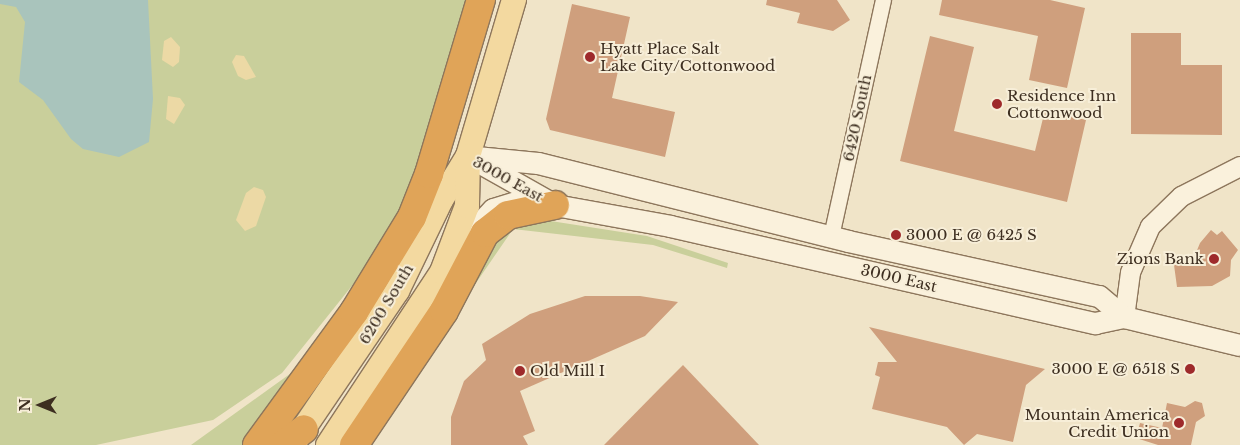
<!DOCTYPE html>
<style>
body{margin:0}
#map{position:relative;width:1240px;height:445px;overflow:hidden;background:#f0e4c8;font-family:"Libre Baskerville",serif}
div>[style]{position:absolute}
.green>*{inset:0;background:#c9cf9b}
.sand>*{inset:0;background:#ecd9a5}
.water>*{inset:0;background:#a9c4bc}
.building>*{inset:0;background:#cf9f7d}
.roads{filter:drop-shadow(1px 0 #8d765c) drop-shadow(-1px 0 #8d765c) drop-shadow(0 1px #8d765c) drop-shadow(0 -1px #8d765c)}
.minor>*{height:15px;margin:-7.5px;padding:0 7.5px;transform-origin:7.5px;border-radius:7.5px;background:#faf1dc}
.tertiary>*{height:19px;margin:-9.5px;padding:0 9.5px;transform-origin:9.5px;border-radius:9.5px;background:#faf1dc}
.secondary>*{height:21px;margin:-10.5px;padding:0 10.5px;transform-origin:10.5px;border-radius:10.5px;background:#faf1dc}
.primary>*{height:24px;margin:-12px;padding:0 12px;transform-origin:12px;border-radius:12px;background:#f3d9a0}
.motorway>*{height:28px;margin:-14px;padding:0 14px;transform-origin:14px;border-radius:14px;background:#e0a458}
.dots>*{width:14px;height:14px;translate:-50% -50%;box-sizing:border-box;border:2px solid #f7eed8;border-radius:50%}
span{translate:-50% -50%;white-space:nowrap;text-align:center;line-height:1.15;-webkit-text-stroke:4px #f7eed8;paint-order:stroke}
.poi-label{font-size:15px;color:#3d2e20}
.left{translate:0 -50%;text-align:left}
.right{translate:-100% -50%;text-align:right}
.street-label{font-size:15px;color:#3d2e20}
.north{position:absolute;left:15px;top:380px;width:50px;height:50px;-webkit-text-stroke:4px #f7eed8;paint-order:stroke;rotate:270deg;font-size:14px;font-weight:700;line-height:20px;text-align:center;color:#3d2e20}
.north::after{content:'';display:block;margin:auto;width:18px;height:22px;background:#3d2e20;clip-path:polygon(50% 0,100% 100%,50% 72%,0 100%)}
</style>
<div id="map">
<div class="green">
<i style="clip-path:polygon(0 0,468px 0,427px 141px,379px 263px,244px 445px,191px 445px,301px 366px,371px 262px,282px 373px,213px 420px,96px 445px,0 445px)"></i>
<i style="clip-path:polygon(525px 217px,647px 236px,728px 263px,727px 268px,653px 245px,513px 229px,365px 445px,495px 232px)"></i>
</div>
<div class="sand">
<i style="clip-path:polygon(171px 37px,180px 47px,179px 62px,173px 67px,162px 60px,164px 41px)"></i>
<i style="clip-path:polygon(236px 55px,244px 56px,256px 77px,246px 80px,238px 76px,232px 62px)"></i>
<i style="clip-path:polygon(168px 96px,180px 98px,185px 105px,174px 124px,166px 119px)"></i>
<i style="clip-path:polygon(254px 187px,263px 190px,266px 197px,256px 226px,245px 231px,236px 220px,246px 193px)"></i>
</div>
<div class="water">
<i style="clip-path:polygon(0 0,148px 0,153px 99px,149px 142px,119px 157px,83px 149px,71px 139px,43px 100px,19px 82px,25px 22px,16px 7px,0 4px)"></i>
</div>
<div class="building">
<i style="clip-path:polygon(767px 0,837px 0,850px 20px,833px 31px,797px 23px,800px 13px,766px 5px)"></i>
<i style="clip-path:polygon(942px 0,1050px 0,1085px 8px,1067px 88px,1029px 80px,1038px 36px,939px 15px)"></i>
<i style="clip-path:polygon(572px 4px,630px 17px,612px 98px,675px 112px,665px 157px,550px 130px,546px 119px)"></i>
<i style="clip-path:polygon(1131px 33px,1181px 33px,1181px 65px,1222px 65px,1222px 135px,1131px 134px)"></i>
<i style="clip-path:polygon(930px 36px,974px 47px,954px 131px,1035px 151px,1045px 110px,1086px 120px,1067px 202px,900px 161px)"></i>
<i style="clip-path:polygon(1211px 230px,1217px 235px,1222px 231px,1238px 250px,1231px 260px,1230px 276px,1212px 286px,1177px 287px,1174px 265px,1191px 265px,1200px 243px)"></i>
<i style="clip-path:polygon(585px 296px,640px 296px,678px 302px,645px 336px,520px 391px,535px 431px,523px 436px,528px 445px,451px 445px,451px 417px,464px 381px,486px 360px,482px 344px,530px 314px)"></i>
<i style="clip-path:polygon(869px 327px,1045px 369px,1026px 385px,1013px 442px,977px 434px,964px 445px,947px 427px,872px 409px,880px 377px,875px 375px,878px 362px,897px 362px)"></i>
<i style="clip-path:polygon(683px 365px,759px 445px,604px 445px,661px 387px)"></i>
<i style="clip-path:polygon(1195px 401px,1202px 403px,1205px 416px,1196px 422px,1191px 445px,1158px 445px,1136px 438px,1140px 423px,1162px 428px,1167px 403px,1185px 407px)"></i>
</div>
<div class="roads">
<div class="minor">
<i style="left:831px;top:236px;width:242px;rotate:-77.6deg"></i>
</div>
<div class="tertiary">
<i style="left:1124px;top:317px;width:45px;rotate:-82.4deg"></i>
<i style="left:1130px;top:272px;width:50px;rotate:-66.5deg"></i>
<i style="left:1150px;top:226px;width:43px;rotate:-44.1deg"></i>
<i style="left:1181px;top:196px;width:66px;rotate:-27deg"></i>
</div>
<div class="secondary">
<i style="left:468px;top:156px;width:100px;rotate:29.4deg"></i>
<i style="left:555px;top:205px;width:117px;rotate:10.3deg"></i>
<i style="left:670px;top:226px;width:436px;rotate:12.9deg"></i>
<i style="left:1095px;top:323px;width:30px;rotate:-12deg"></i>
<i style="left:1124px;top:317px;width:119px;rotate:13.6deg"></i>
<i style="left:476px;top:157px;width:62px;rotate:5.5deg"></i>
<i style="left:538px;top:163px;width:320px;rotate:14.1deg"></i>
<i style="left:848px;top:241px;width:257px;rotate:12.4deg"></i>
<i style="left:1099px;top:296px;width:33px;rotate:40deg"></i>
<i style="left:465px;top:239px;width:41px;rotate:-47deg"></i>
<i style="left:493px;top:209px;width:28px;rotate:-17deg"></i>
</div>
<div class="primary">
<i style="left:293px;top:444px;width:185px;rotate:-55.8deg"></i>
<i style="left:397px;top:291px;width:101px;rotate:-64.2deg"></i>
<i style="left:441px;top:200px;width:52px;rotate:-58.5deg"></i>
<i style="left:468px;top:156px;width:163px;rotate:-73.6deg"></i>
<i style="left:328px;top:445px;width:207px;rotate:-56.6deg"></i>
<i style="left:442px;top:272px;width:71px;rotate:-69.3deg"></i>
<i style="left:467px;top:206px;width:50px;rotate:-88.9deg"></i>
</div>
<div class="motorway">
<i style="left:257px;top:445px;width:165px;rotate:-53.9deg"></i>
<i style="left:354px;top:312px;width:111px;rotate:-58.6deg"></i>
<i style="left:412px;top:217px;width:46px;rotate:-68.4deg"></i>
<i style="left:429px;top:174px;width:182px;rotate:-73.4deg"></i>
<i style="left:283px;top:445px;width:26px;rotate:-37deg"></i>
<i style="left:354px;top:445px;width:161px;rotate:-56.1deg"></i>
<i style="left:444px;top:311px;width:88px;rotate:-62.3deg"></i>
<i style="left:485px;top:233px;width:29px;rotate:-38deg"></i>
<i style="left:508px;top:215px;width:48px;rotate:-12deg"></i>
</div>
</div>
<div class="dots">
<i style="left:590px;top:57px;background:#9e2a2b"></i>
<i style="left:997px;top:104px;background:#9e2a2b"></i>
<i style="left:896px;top:235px;background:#9e2a2b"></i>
<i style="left:1214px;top:259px;background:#9e2a2b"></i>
<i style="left:1190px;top:369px;background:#9e2a2b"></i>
<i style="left:520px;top:371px;background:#9e2a2b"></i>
<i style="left:1179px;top:423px;background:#9e2a2b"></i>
</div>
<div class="poi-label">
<span class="left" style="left:600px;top:57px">Hyatt Place Salt<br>Lake City/Cottonwood</span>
<span class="left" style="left:1007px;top:104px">Residence Inn<br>Cottonwood</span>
<span class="left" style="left:906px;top:235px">3000 E @ 6425 S</span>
<span class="right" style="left:1204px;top:259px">Zions Bank</span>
<span class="right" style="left:1180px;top:369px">3000 E @ 6518 S</span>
<span class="left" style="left:530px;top:371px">Old Mill I</span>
<span class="right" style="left:1169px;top:423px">Mountain America<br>Credit Union</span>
</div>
<div class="street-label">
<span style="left:857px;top:118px;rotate:-78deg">6420 South</span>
<span style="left:508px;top:179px;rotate:29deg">3000 East</span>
<span style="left:899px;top:278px;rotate:13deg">3000 East</span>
<span style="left:386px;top:304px;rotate:-59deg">6200 South</span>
</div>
<div class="north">N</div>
</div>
